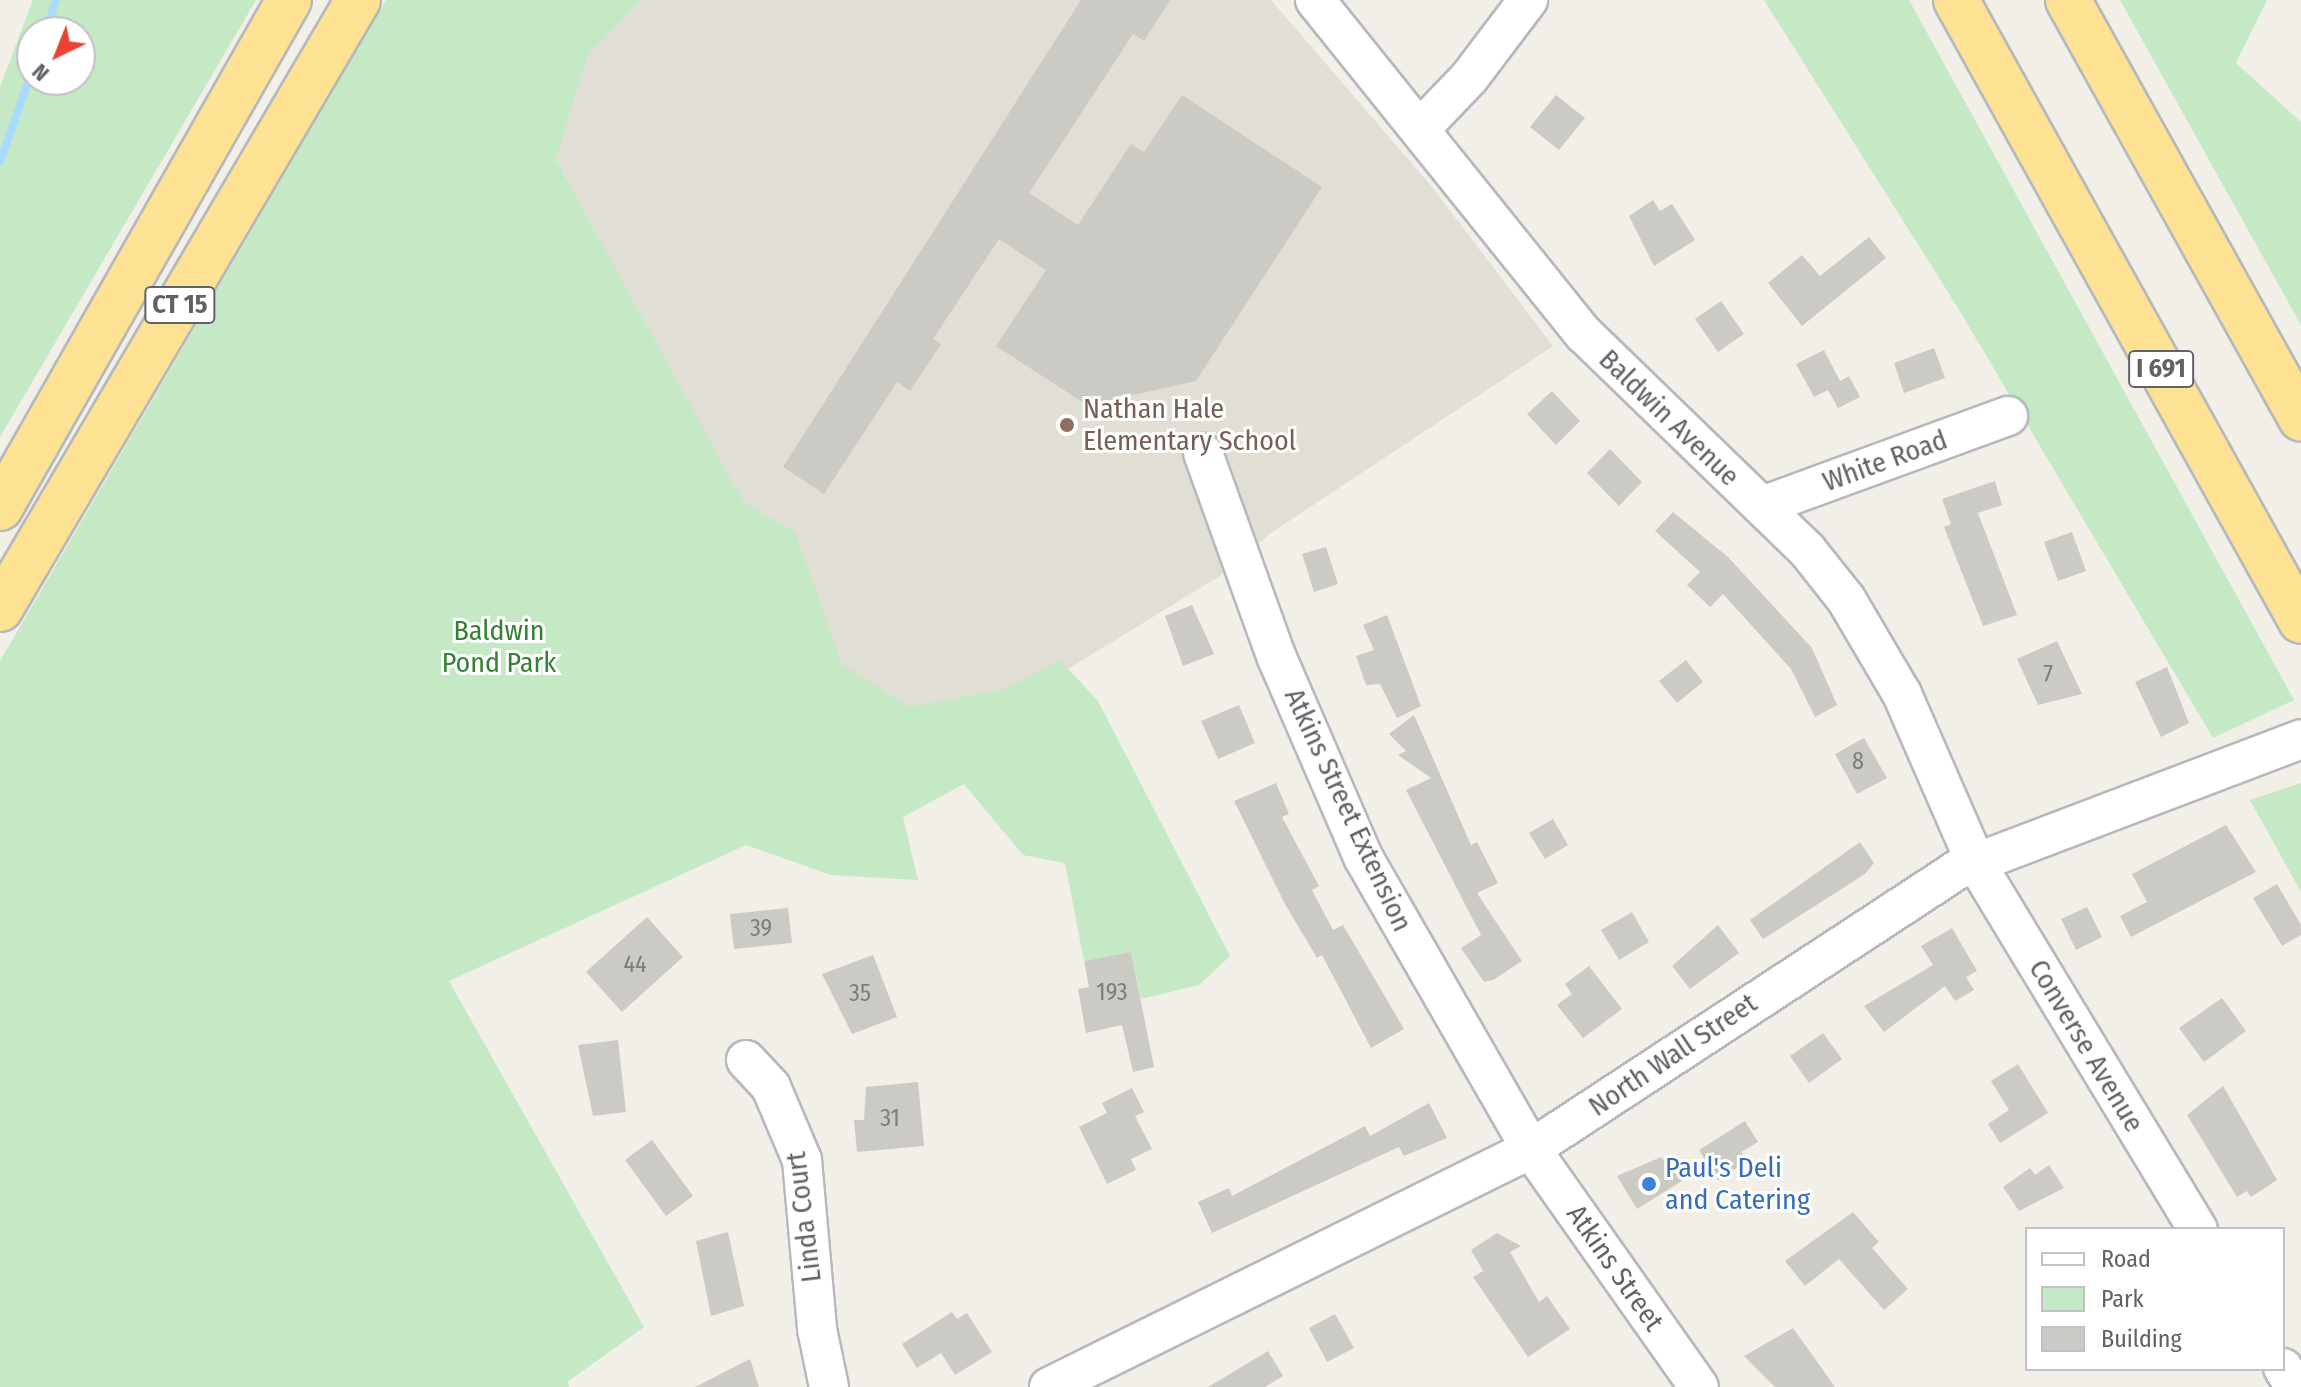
<!DOCTYPE html>
<style>
body{margin:0}
#map{position:relative;width:2301px;height:1387px;overflow:hidden;background:#f1efe8;font-family:"Fira Sans Condensed",sans-serif}
div>[style]{position:absolute}
.education>*{inset:0;background:#e1ded6}
.green>*{inset:0;background:#c5e8c5}
.stream>*{height:8px;margin:-4px;padding:0 4px;transform-origin:4px;border-radius:4px;background:#aadaff}
.building>*{inset:0;background:#cccac5}
.roads{filter:drop-shadow(2px 0 #b5b8bc) drop-shadow(-2px 0 #b5b8bc) drop-shadow(0 2px #b5b8bc) drop-shadow(0 -2px #b5b8bc)}
.minor>*{height:38px;margin:-19px;padding:0 19px;transform-origin:19px;border-radius:19px;background:#fff}
.highway>*{height:44px;margin:-22px;padding:0 22px;transform-origin:22px;border-radius:22px;background:#fde293}
.dots>*{width:22px;height:22px;translate:-50% -50%;box-sizing:border-box;border:4px solid #fff;border-radius:50%}
span{translate:-50% -50%;white-space:nowrap;text-align:center;line-height:1.15;-webkit-text-stroke:6px #fff;paint-order:stroke}
.number-label{font-size:24px;color:#7a7d7f}
.number-label span{-webkit-text-stroke-width:0}
.shield-label span{padding:2px 6px;background:#fff;border:2px solid;border-radius:6px;-webkit-text-stroke-width:0}
.shield-label{font-size:26px;color:#5f6368;font-weight:700}
.education-label{font-size:28px;color:#785e54}
.left{translate:0 -50%;text-align:left}
.street-label{font-size:28px;color:#5f6368}
.park-label{font-size:28px;color:#348238}
.shop-label{font-size:28px;color:#366cbe}
.legend{position:absolute;left:2025px;top:1227px;width:260px;height:144px;box-sizing:border-box;background:#fff;border:2px solid #bfc1c3;margin:0;padding:10px 14px;list-style:none;font-size:24px;color:#5f6368}
.legend li{display:flex;align-items:center;gap:16px;height:40px}
.legend b{width:40px;border:2px solid #bfc1c3}
.north{position:absolute;left:16px;top:16px;width:80px;height:80px;box-sizing:border-box;background:#fff;border:2px solid #bfc1c3;border-radius:50%;rotate:223deg;font-size:22px;font-weight:700;line-height:32px;text-align:center;color:#5f6368}
.north::after{content:'';display:block;margin:auto;width:28px;height:36px;background:#ea4335;clip-path:polygon(50% 0,100% 100%,50% 72%,0 100%)}
</style>
<div id="map">
<div class="education">
<i style="clip-path:polygon(548px 0,1271px 0,1432px 187px,1553px 346px,1271px 533px,1218px 577px,892px 777px,508px 70px)"></i>
</div>
<div class="green">
<i style="clip-path:polygon(evenodd,33px 0,256px 0,0 437px,0 87px,33px 0,32px 32px,80px 32px,80px 80px,32px 80px,32px 32px)"></i>
<i style="clip-path:polygon(386px 0,642px 0,587px 56px,556px 159px,744px 503px,795px 531px,842px 664px,910px 707px,1008px 688px,1060px 660px,1098px 701px,1230px 956px,1199px 985px,1141px 999px,1131px 952px,1084px 961px,1065px 863px,1023px 855px,964px 784px,903px 817px,918px 880px,831px 875px,746px 845px,449px 981px,644px 1327px,567px 1382px,569px 1387px,0 1387px,0 661px)"></i>
<i style="clip-path:polygon(1764px 0,1909px 0,2294px 700px,2213px 738px,1958px 308px)"></i>
<i style="clip-path:polygon(2120px 0,2267px 0,2236px 63px,2301px 122px,2301px 325px)"></i>
<i style="clip-path:polygon(2301px 783px,2301px 892px,2250px 800px)"></i>
</div>
<div class="stream">
<i style="left:46px;top:32px;width:34px;rotate:-73deg"></i>
<i style="left:0;top:162px;width:96px;rotate:-70.6deg"></i>
</div>
<div class="building">
<i style="clip-path:polygon(1081px 0,1170px 0,1144px 41px,1133px 34px,1029px 193px,1078px 225px,1131px 144px,1144px 152px,1182px 95px,1322px 187px,1196px 381px,1087px 405px,996px 346px,1046px 270px,999px 239px,933px 339px,941px 344px,910px 391px,897px 382px,824px 494px,783px 467px)"></i>
<i style="clip-path:polygon(1556px 95px,1585px 118px,1559px 150px,1530px 127px)"></i>
<i style="clip-path:polygon(1653px 200px,1660px 211px,1672px 204px,1695px 240px,1654px 266px,1629px 216px)"></i>
<i style="clip-path:polygon(1869px 237px,1886px 258px,1802px 326px,1768px 283px,1802px 255px,1820px 276px)"></i>
<i style="clip-path:polygon(1721px 301px,1744px 334px,1718px 352px,1695px 319px)"></i>
<i style="clip-path:polygon(1934px 348px,1945px 378px,1904px 393px,1894px 363px)"></i>
<i style="clip-path:polygon(1824px 350px,1840px 381px,1849px 376px,1860px 397px,1838px 408px,1828px 390px,1814px 397px,1796px 364px)"></i>
<i style="clip-path:polygon(1552px 391px,1580px 421px,1556px 445px,1527px 414px)"></i>
<i style="clip-path:polygon(1610px 449px,1642px 482px,1619px 506px,1587px 473px)"></i>
<i style="clip-path:polygon(1995px 481px,2002px 505px,1978px 513px,2017px 615px,1983px 626px,1944px 527px,1951px 524px,1942px 499px)"></i>
<i style="clip-path:polygon(1673px 512px,1728px 557px,1812px 648px,1837px 705px,1815px 717px,1791px 669px,1723px 594px,1710px 607px,1687px 585px,1700px 572px,1655px 531px)"></i>
<i style="clip-path:polygon(2072px 532px,2086px 571px,2058px 581px,2044px 542px)"></i>
<i style="clip-path:polygon(1326px 547px,1338px 584px,1314px 592px,1302px 554px)"></i>
<i style="clip-path:polygon(1192px 605px,1214px 654px,1183px 666px,1165px 616px)"></i>
<i style="clip-path:polygon(1387px 615px,1421px 706px,1397px 718px,1380px 684px,1366px 685px,1356px 656px,1374px 650px,1363px 625px)"></i>
<i style="clip-path:polygon(2057px 641px,2082px 694px,2038px 705px,2017px 659px)"></i>
<i style="clip-path:polygon(1686px 660px,1703px 682px,1677px 703px,1659px 681px)"></i>
<i style="clip-path:polygon(2167px 667px,2189px 723px,2161px 737px,2135px 682px)"></i>
<i style="clip-path:polygon(1239px 705px,1255px 743px,1218px 759px,1201px 721px)"></i>
<i style="clip-path:polygon(1414px 715px,1471px 845px,1477px 842px,1498px 883px,1477px 893px,1522px 961px,1493px 980px,1484px 982px,1461px 948px,1481px 935px,1406px 790px,1431px 778px,1398px 755px,1406px 751px,1389px 734px)"></i>
<i style="clip-path:polygon(1864px 738px,1887px 778px,1857px 794px,1835px 754px)"></i>
<i style="clip-path:polygon(1276px 783px,1289px 814px,1282px 817px,1319px 886px,1312px 890px,1333px 930px,1343px 925px,1404px 1029px,1371px 1048px,1322px 955px,1317px 958px,1285px 904px,1234px 801px)"></i>
<i style="clip-path:polygon(1553px 819px,1568px 845px,1545px 859px,1529px 833px)"></i>
<i style="clip-path:polygon(2226px 825px,2256px 872px,2131px 937px,2120px 916px,2147px 902px,2132px 874px)"></i>
<i style="clip-path:polygon(1860px 842px,1874px 863px,1865px 874px,1763px 939px,1750px 920px)"></i>
<i style="clip-path:polygon(2277px 884px,2301px 925px,2301px 935px,2282px 946px,2253px 898px)"></i>
<i style="clip-path:polygon(2087px 907px,2102px 937px,2076px 950px,2061px 919px)"></i>
<i style="clip-path:polygon(788px 908px,792px 943px,734px 949px,730px 914px)"></i>
<i style="clip-path:polygon(1632px 912px,1649px 942px,1619px 960px,1601px 930px)"></i>
<i style="clip-path:polygon(647px 917px,683px 957px,622px 1012px,586px 972px)"></i>
<i style="clip-path:polygon(1718px 925px,1739px 953px,1690px 989px,1672px 966px)"></i>
<i style="clip-path:polygon(1952px 928px,1977px 971px,1966px 977px,1974px 990px,1955px 1001px,1945px 986px,1884px 1032px,1864px 1006px,1933px 965px,1921px 946px)"></i>
<i style="clip-path:polygon(1131px 952px,1154px 1067px,1133px 1072px,1122px 1025px,1086px 1033px,1078px 989px,1089px 987px,1084px 961px)"></i>
<i style="clip-path:polygon(873px 955px,897px 1017px,852px 1034px,822px 974px)"></i>
<i style="clip-path:polygon(1589px 966px,1622px 1009px,1583px 1038px,1557px 1005px,1572px 994px,1565px 984px)"></i>
<i style="clip-path:polygon(2222px 998px,2246px 1031px,2204px 1062px,2179px 1028px)"></i>
<i style="clip-path:polygon(1823px 1033px,1842px 1059px,1809px 1083px,1790px 1056px)"></i>
<i style="clip-path:polygon(618px 1040px,626px 1112px,593px 1116px,578px 1045px)"></i>
<i style="clip-path:polygon(2018px 1064px,2048px 1113px,2000px 1143px,1988px 1124px,2009px 1110px,1991px 1081px)"></i>
<i style="clip-path:polygon(918px 1082px,924px 1146px,857px 1152px,854px 1120px,864px 1120px,866px 1087px)"></i>
<i style="clip-path:polygon(2223px 1086px,2277px 1180px,2251px 1197px,2247px 1191px,2237px 1197px,2187px 1115px)"></i>
<i style="clip-path:polygon(1132px 1088px,1144px 1112px,1135px 1116px,1152px 1149px,1131px 1159px,1136px 1170px,1107px 1184px,1079px 1127px,1107px 1113px,1102px 1103px)"></i>
<i style="clip-path:polygon(1429px 1103px,1447px 1138px,1404px 1156px,1399px 1147px,1212px 1233px,1198px 1202px,1229px 1188px,1232px 1196px,1365px 1126px,1370px 1136px)"></i>
<i style="clip-path:polygon(1745px 1121px,1758px 1142px,1741px 1152px,1747px 1161px,1718px 1180px,1699px 1150px)"></i>
<i style="clip-path:polygon(652px 1140px,693px 1196px,666px 1216px,625px 1160px)"></i>
<i style="clip-path:polygon(1661px 1157px,1682px 1181px,1637px 1209px,1617px 1176px)"></i>
<i style="clip-path:polygon(2049px 1165px,2064px 1188px,2019px 1211px,2003px 1187px,2030px 1168px,2035px 1175px)"></i>
<i style="clip-path:polygon(1853px 1212px,1879px 1242px,1872px 1248px,1908px 1289px,1884px 1310px,1839px 1259px,1805px 1286px,1785px 1261px)"></i>
<i style="clip-path:polygon(728px 1232px,744px 1306px,711px 1316px,696px 1241px)"></i>
<i style="clip-path:polygon(1497px 1233px,1521px 1246px,1510px 1252px,1539px 1302px,1547px 1296px,1570px 1329px,1528px 1357px,1473px 1277px,1483px 1271px,1471px 1250px)"></i>
<i style="clip-path:polygon(952px 1312px,957px 1319px,967px 1313px,992px 1352px,955px 1375px,941px 1353px,917px 1368px,902px 1344px)"></i>
<i style="clip-path:polygon(1335px 1314px,1354px 1348px,1327px 1362px,1309px 1328px)"></i>
<i style="clip-path:polygon(1793px 1328px,1835px 1387px,1775px 1387px,1744px 1356px)"></i>
<i style="clip-path:polygon(1268px 1351px,1283px 1376px,1265px 1387px,1208px 1387px)"></i>
<i style="clip-path:polygon(750px 1359px,759px 1387px,695px 1387px)"></i>
</div>
<div class="roads">
<div class="minor">
<i style="left:1315px;top:0;width:429px;rotate:51.2deg"></i>
<i style="left:1584px;top:334px;width:310px;rotate:44.1deg"></i>
<i style="left:1807px;top:550px;width:63px;rotate:51.5deg"></i>
<i style="left:1846px;top:599px;width:110px;rotate:59.5deg"></i>
<i style="left:1902px;top:694px;width:184px;rotate:66.4deg"></i>
<i style="left:1976px;top:863px;width:428px;rotate:58.8deg"></i>
<i style="left:1421px;top:128px;width:69px;rotate:-46.2deg"></i>
<i style="left:1469px;top:78px;width:98px;rotate:-52.9deg"></i>
<i style="left:1203px;top:453px;width:218px;rotate:70.2deg"></i>
<i style="left:1277px;top:658px;width:217px;rotate:66.6deg"></i>
<i style="left:1363px;top:857px;width:337px;rotate:60.1deg"></i>
<i style="left:1531px;top:1149px;width:291px;rotate:54.8deg"></i>
<i style="left:1762px;top:506px;width:262px;rotate:-20.1deg"></i>
<i style="left:746px;top:1060px;width:37px;rotate:47deg"></i>
<i style="left:771px;top:1087px;width:79px;rotate:67deg"></i>
<i style="left:802px;top:1160px;width:170px;rotate:84.9deg"></i>
<i style="left:817px;top:1329px;width:59px;rotate:78.3deg"></i>
<i style="left:2283px;top:1368px;width:22px;rotate:58deg"></i>
<i style="left:1049px;top:1387px;width:538px;rotate:-26.28deg"></i>
<i style="left:1531px;top:1149px;width:509px;rotate:-33.22deg"></i>
<i style="left:1957px;top:870px;width:368px;rotate:-20.8deg"></i>
</div>
<div class="highway">
<i style="left:1956px;top:0;width:710px;rotate:60.95deg"></i>
<i style="left:2068px;top:0;width:479px;rotate:60.9deg"></i>
<i style="left:0;top:508px;width:584px;rotate:-60.36deg"></i>
<i style="left:0;top:609px;width:706px;rotate:-59.55deg"></i>
</div>
</div>
<div class="dots">
<i style="left:1067px;top:425px;background:#8d6e63"></i>
<i style="left:1649px;top:1184px;background:#3f7fe0"></i>
</div>
<div class="number-label">
<span style="left:2048px;top:675px">7</span>
<span style="left:1858px;top:762px">8</span>
<span style="left:761px;top:929px">39</span>
<span style="left:635px;top:965px">44</span>
<span style="left:1112px;top:993px">193</span>
<span style="left:860px;top:994px">35</span>
<span style="left:890px;top:1119px">31</span>
</div>
<div class="shield-label">
<span style="left:180px;top:305px">CT 15</span>
<span style="left:2161px;top:369px">I 691</span>
</div>
<div class="education-label">
<span class="left" style="left:1083px;top:425px">Nathan Hale<br>Elementary School</span>
</div>
<div class="street-label">
<span style="left:1669px;top:418px;rotate:44deg">Baldwin Avenue</span>
<span style="left:1885px;top:461px;rotate:-20deg">White Road</span>
<span style="left:1348px;top:810px;rotate:65deg">Atkins Street Extension</span>
<span style="left:2086px;top:1046px;rotate:59deg">Converse Avenue</span>
<span style="left:1673px;top:1055px;rotate:-34deg">North Wall Street</span>
<span style="left:804px;top:1217px;rotate:-97deg">Linda Court</span>
<span style="left:1615px;top:1268px;rotate:55deg">Atkins Street</span>
</div>
<div class="park-label">
<span style="left:499px;top:647px">Baldwin<br>Pond Park</span>
</div>
<div class="shop-label">
<span class="left" style="left:1665px;top:1184px">Paul's Deli<br>and Catering</span>
</div>
<ul class="legend">
<li><b style="height:10px;background:#fff"></b>Road</li>
<li><b style="height:22px;background:#c5e8c5"></b>Park</li>
<li><b style="height:22px;background:#cccac5"></b>Building</li>
</ul>
<div class="north">N</div>
</div>
